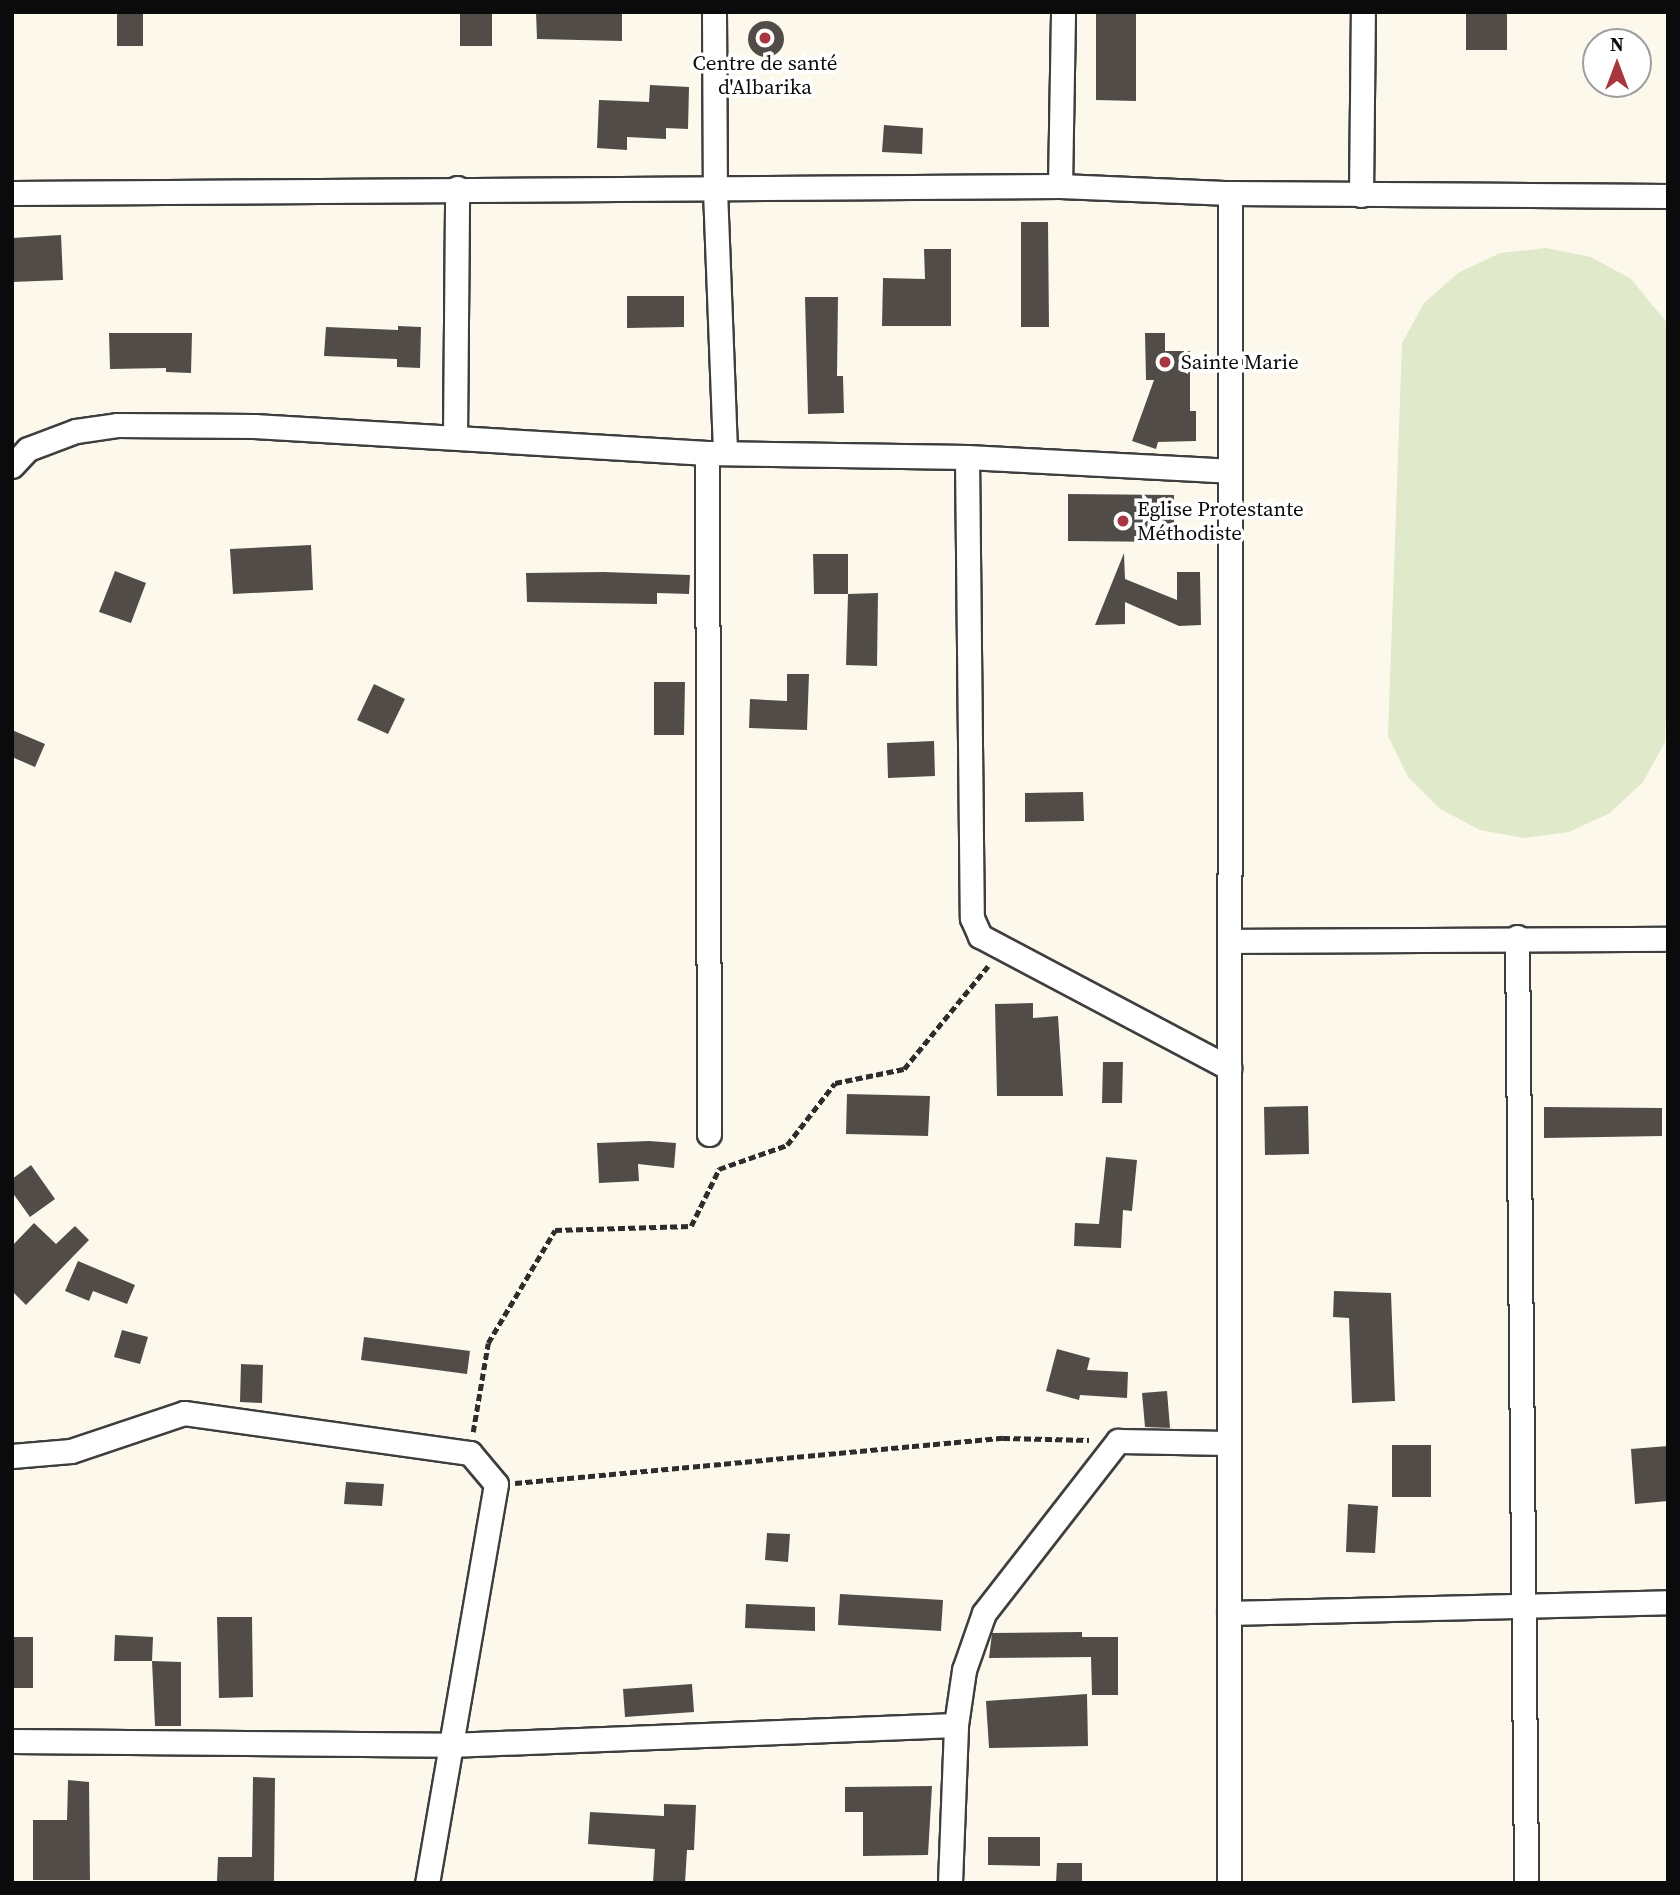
<!DOCTYPE html>
<meta charset="utf-8">
<style>
body{margin:0}
#map{position:relative;width:1680px;height:1895px;overflow:hidden;background:#fcf9ec;font-family:"Source Serif 4",serif}
div>[style]{position:absolute}
.pitch>*{inset:0;background:#e0eacb}
.building>*{inset:0;background:#524c49}
.round{border-radius:50%}
.path>*{height:4.5px;margin-top:-2.25px;transform-origin:0;background:repeating-linear-gradient(90deg,#2d2d2d 0 7px,transparent 0 10.5px)}
.roads{filter:drop-shadow(2px 0 #3e3e3e) drop-shadow(-2px 0 #3e3e3e) drop-shadow(0 2px #3e3e3e) drop-shadow(0 -2px #3e3e3e)}
.street>*{height:23px;margin:-11.5px;padding:0 11.5px;transform-origin:11.5px;border-radius:11.5px;background:#fff}
.dots>*{width:19px;height:19px;translate:-50% -50%;box-sizing:border-box;border:4px solid #fff;border-radius:50%}
span{translate:-50% -50%;white-space:nowrap;text-align:center;line-height:1.15;-webkit-text-stroke:7px #fff;paint-order:stroke}
.poi-label{font-size:21px;color:#0b0b0b}
.left{translate:0 -50%;text-align:left}
.frame{position:absolute;inset:0;border:14px solid #0b0b0b;pointer-events:none}
.north{position:absolute;left:1582px;top:28px;width:70px;height:70px;box-sizing:border-box;background:#fff;border:2px solid #9d9d9d;border-radius:50%;rotate:0deg;font-size:19px;font-weight:700;line-height:28px;text-align:center;color:#0b0b0b}
.north::after{content:'';display:block;margin:auto;width:24px;height:32px;background:#a8363e;clip-path:polygon(50% 0,100% 100%,50% 72%,0 100%)}
</style>
<div id="map">
<div class="pitch">
<i style="clip-path:polygon(1546px 248px,1591px 257px,1631px 279px,1668px 324px,1668px 675px,1665px 742px,1643px 782px,1610px 813px,1569px 832px,1524px 838px,1480px 830px,1440px 809px,1408px 777px,1388px 736px,1402px 343px,1424px 303px,1458px 273px,1500px 253px)"></i>
</div>
<div class="building">
<i style="clip-path:polygon(117px 12px,143px 12px,143px 46px,117px 46px)"></i>
<i style="clip-path:polygon(460px 12px,492px 12px,492px 46px,460px 46px)"></i>
<i style="clip-path:polygon(536px 12px,622px 12px,622px 41px,537px 39px)"></i>
<i style="clip-path:polygon(1096px 12px,1136px 12px,1136px 101px,1096px 100px)"></i>
<i style="clip-path:polygon(1466px 12px,1507px 12px,1507px 50px,1466px 50px)"></i>
<i class="round" style="left:748px;top:21px;width:36px;height:36px"></i>
<i style="clip-path:polygon(650px 85px,689px 87px,688px 129px,666px 128px,666px 139px,627px 137px,627px 150px,597px 148px,599px 100px,649px 102px)"></i>
<i style="clip-path:polygon(884px 125px,923px 128px,922px 154px,882px 152px)"></i>
<i style="clip-path:polygon(1021px 222px,1048px 222px,1049px 327px,1021px 327px)"></i>
<i style="clip-path:polygon(61px 235px,63px 280px,12px 282px,12px 238px)"></i>
<i style="clip-path:polygon(924px 249px,951px 249px,951px 326px,882px 326px,883px 278px,925px 279px)"></i>
<i style="clip-path:polygon(627px 296px,684px 296px,684px 327px,627px 328px)"></i>
<i style="clip-path:polygon(805px 297px,838px 297px,837px 376px,843px 376px,844px 413px,808px 414px)"></i>
<i style="clip-path:polygon(398px 326px,421px 327px,420px 368px,397px 367px,397px 359px,324px 356px,326px 327px,398px 330px)"></i>
<i style="clip-path:polygon(109px 333px,192px 333px,191px 373px,166px 372px,166px 368px,110px 369px)"></i>
<i style="clip-path:polygon(1145px 333px,1165px 333px,1165px 351px,1190px 351px,1190px 411px,1196px 411px,1196px 441px,1158px 442px,1156px 449px,1132px 441px,1154px 380px,1146px 380px)"></i>
<i style="clip-path:polygon(1068px 494px,1174px 495px,1174px 542px,1068px 541px)"></i>
<i style="clip-path:polygon(311px 545px,313px 590px,233px 594px,230px 549px)"></i>
<i style="clip-path:polygon(1124px 553px,1125px 579px,1177px 600px,1177px 572px,1200px 572px,1201px 625px,1179px 626px,1125px 602px,1125px 624px,1095px 625px)"></i>
<i style="clip-path:polygon(813px 554px,848px 554px,848px 594px,814px 594px)"></i>
<i style="clip-path:polygon(115px 571px,146px 583px,131px 623px,99px 612px)"></i>
<i style="clip-path:polygon(604px 572px,690px 575px,689px 594px,657px 593px,657px 604px,527px 602px,526px 573px)"></i>
<i style="clip-path:polygon(878px 593px,877px 666px,846px 665px,848px 594px)"></i>
<i style="clip-path:polygon(787px 674px,809px 674px,807px 730px,749px 728px,750px 699px,787px 701px)"></i>
<i style="clip-path:polygon(654px 682px,685px 682px,684px 735px,654px 735px)"></i>
<i style="clip-path:polygon(374px 684px,405px 699px,388px 734px,357px 720px)"></i>
<i style="clip-path:polygon(12px 730px,45px 744px,35px 767px,12px 757px)"></i>
<i style="clip-path:polygon(934px 741px,935px 776px,888px 778px,887px 743px)"></i>
<i style="clip-path:polygon(1083px 792px,1084px 821px,1025px 822px,1025px 793px)"></i>
<i style="clip-path:polygon(1033px 1003px,1033px 1018px,1058px 1016px,1063px 1096px,997px 1096px,995px 1004px)"></i>
<i style="clip-path:polygon(1103px 1062px,1123px 1062px,1122px 1103px,1102px 1103px)"></i>
<i style="clip-path:polygon(847px 1094px,930px 1096px,928px 1136px,846px 1134px)"></i>
<i style="clip-path:polygon(1308px 1106px,1309px 1154px,1265px 1155px,1264px 1107px)"></i>
<i style="clip-path:polygon(1544px 1107px,1662px 1108px,1662px 1136px,1544px 1138px)"></i>
<i style="clip-path:polygon(649px 1141px,676px 1143px,674px 1168px,638px 1164px,639px 1181px,599px 1183px,597px 1143px)"></i>
<i style="clip-path:polygon(1106px 1157px,1137px 1160px,1132px 1211px,1123px 1210px,1121px 1248px,1074px 1246px,1075px 1223px,1099px 1224px)"></i>
<i style="clip-path:polygon(31px 1165px,55px 1199px,30px 1217px,12px 1192px,12px 1179px)"></i>
<i style="clip-path:polygon(34px 1223px,56px 1244px,75px 1226px,89px 1240px,26px 1305px,12px 1291px,12px 1246px)"></i>
<i style="clip-path:polygon(78px 1261px,135px 1285px,127px 1304px,93px 1291px,89px 1301px,65px 1291px)"></i>
<i style="clip-path:polygon(1334px 1291px,1391px 1293px,1395px 1401px,1352px 1403px,1349px 1318px,1333px 1317px)"></i>
<i style="clip-path:polygon(122px 1330px,148px 1337px,140px 1364px,114px 1357px)"></i>
<i style="clip-path:polygon(364px 1337px,470px 1351px,467px 1374px,361px 1360px)"></i>
<i style="clip-path:polygon(1057px 1349px,1090px 1358px,1087px 1370px,1128px 1372px,1127px 1398px,1080px 1395px,1079px 1400px,1046px 1391px)"></i>
<i style="clip-path:polygon(241px 1364px,263px 1365px,262px 1403px,240px 1402px)"></i>
<i style="clip-path:polygon(1167px 1391px,1170px 1428px,1145px 1427px,1142px 1393px)"></i>
<i style="clip-path:polygon(1392px 1445px,1431px 1445px,1431px 1497px,1392px 1497px)"></i>
<i style="clip-path:polygon(1668px 1446px,1668px 1501px,1635px 1504px,1631px 1449px)"></i>
<i style="clip-path:polygon(346px 1482px,384px 1484px,382px 1506px,344px 1504px)"></i>
<i style="clip-path:polygon(1348px 1504px,1378px 1506px,1375px 1553px,1346px 1552px)"></i>
<i style="clip-path:polygon(767px 1533px,790px 1534px,788px 1562px,765px 1560px)"></i>
<i style="clip-path:polygon(840px 1594px,943px 1600px,941px 1631px,838px 1625px)"></i>
<i style="clip-path:polygon(746px 1604px,815px 1607px,815px 1631px,745px 1628px)"></i>
<i style="clip-path:polygon(217px 1617px,252px 1617px,253px 1697px,219px 1698px)"></i>
<i style="clip-path:polygon(1082px 1632px,1082px 1637px,1118px 1637px,1118px 1695px,1092px 1695px,1091px 1657px,989px 1658px,992px 1633px)"></i>
<i style="clip-path:polygon(115px 1635px,153px 1637px,152px 1661px,114px 1661px)"></i>
<i style="clip-path:polygon(12px 1637px,33px 1637px,33px 1688px,12px 1688px)"></i>
<i style="clip-path:polygon(152px 1661px,181px 1662px,181px 1726px,155px 1726px)"></i>
<i style="clip-path:polygon(692px 1684px,694px 1712px,625px 1717px,623px 1689px)"></i>
<i style="clip-path:polygon(1087px 1694px,1088px 1746px,989px 1748px,986px 1701px)"></i>
<i style="clip-path:polygon(253px 1777px,275px 1778px,274px 1882px,217px 1881px,218px 1857px,252px 1857px)"></i>
<i style="clip-path:polygon(68px 1780px,89px 1782px,90px 1880px,33px 1880px,33px 1820px,67px 1820px)"></i>
<i style="clip-path:polygon(932px 1786px,928px 1855px,863px 1856px,863px 1812px,845px 1812px,845px 1787px)"></i>
<i style="clip-path:polygon(664px 1804px,696px 1805px,694px 1850px,687px 1850px,685px 1883px,653px 1883px,655px 1849px,588px 1844px,590px 1812px,664px 1816px)"></i>
<i style="clip-path:polygon(988px 1837px,1040px 1837px,1040px 1866px,988px 1865px)"></i>
<i style="clip-path:polygon(1057px 1863px,1082px 1863px,1082px 1883px,1056px 1883px)"></i>
</div>
<div class="path">
<i style="left:473px;top:1432px;width:90px;rotate:-80.4deg"></i>
<i style="left:488px;top:1343px;width:131px;rotate:-59.3deg"></i>
<i style="left:555px;top:1230px;width:136px;rotate:-1.7deg"></i>
<i style="left:691px;top:1226px;width:64px;rotate:-63.8deg"></i>
<i style="left:719px;top:1169px;width:72px;rotate:-19.4deg"></i>
<i style="left:787px;top:1145px;width:78px;rotate:-52.3deg"></i>
<i style="left:835px;top:1083px;width:70px;rotate:-11.5deg"></i>
<i style="left:904px;top:1069px;width:133px;rotate:-50.8deg"></i>
<i style="left:515px;top:1483px;width:490px;rotate:-5.3deg"></i>
<i style="left:1003px;top:1438px;width:86px;rotate:1.3deg"></i>
</div>
<div class="roads">
<div class="street">
<i style="left:714px;top:12px;width:178px;rotate:89.7deg"></i>
<i style="left:715px;top:190px;width:262px;rotate:87.8deg"></i>
<i style="left:1060px;top:186px;width:174px;rotate:-89deg"></i>
<i style="left:12px;top:193px;width:1048px;rotate:-0.38deg"></i>
<i style="left:1060px;top:186px;width:170px;rotate:2.4deg"></i>
<i style="left:1230px;top:193px;width:438px;rotate:0.4deg"></i>
<i style="left:1361px;top:195px;width:183px;rotate:-89.4deg"></i>
<i style="left:455px;top:437px;width:249px;rotate:-89.5deg"></i>
<i style="left:707px;top:453px;width:681px;rotate:89.83deg"></i>
<i style="left:967px;top:457px;width:461px;rotate:89.4deg"></i>
<i style="left:972px;top:918px;width:20px;rotate:66deg"></i>
<i style="left:980px;top:936px;width:282px;rotate:27.9deg"></i>
<i style="left:12px;top:466px;width:23px;rotate:-47deg"></i>
<i style="left:28px;top:449px;width:51px;rotate:-20.6deg"></i>
<i style="left:76px;top:431px;width:41px;rotate:-8.3deg"></i>
<i style="left:117px;top:425px;width:137px;rotate:0.4deg"></i>
<i style="left:254px;top:426px;width:454px;rotate:3.4deg"></i>
<i style="left:707px;top:453px;width:260px;rotate:0.9deg"></i>
<i style="left:967px;top:457px;width:263px;rotate:3deg"></i>
<i style="left:1517px;top:937px;width:946px;rotate:89.45deg"></i>
<i style="left:1229px;top:941px;width:439px;rotate:-0.3deg"></i>
<i style="left:12px;top:1456px;width:59px;rotate:-4.8deg"></i>
<i style="left:71px;top:1451px;width:119px;rotate:-18.6deg"></i>
<i style="left:184px;top:1413px;width:289px;rotate:8deg"></i>
<i style="left:470px;top:1453px;width:40px;rotate:50deg"></i>
<i style="left:496px;top:1484px;width:405px;rotate:99.8deg"></i>
<i style="left:1229px;top:1613px;width:439px;rotate:-1.4deg"></i>
<i style="left:12px;top:1741px;width:438px;rotate:0.5deg"></i>
<i style="left:450px;top:1745px;width:506px;rotate:-2.26deg"></i>
<i style="left:950px;top:1883px;width:158px;rotate:-87.8deg"></i>
<i style="left:956px;top:1725px;width:56px;rotate:-81.7deg"></i>
<i style="left:964px;top:1670px;width:60px;rotate:-70.7deg"></i>
<i style="left:984px;top:1613px;width:218px;rotate:-52.1deg"></i>
<i style="left:1118px;top:1441px;width:111px;rotate:1deg"></i>
<i style="left:1229px;top:1883px;width:1690px;rotate:-89.97deg"></i>
</div>
</div>
<div class="dots">
<i style="left:765px;top:38px;background:#a8363e"></i>
<i style="left:1165px;top:362px;background:#a8363e"></i>
<i style="left:1123px;top:521px;background:#a8363e"></i>
</div>
<div class="poi-label">
<span style="left:765px;top:75px">Centre de santé<br>d'Albarika</span>
<span class="left" style="left:1181px;top:362px">Sainte Marie</span>
<span class="left" style="left:1137px;top:521px">Eglise Protestante<br>Méthodiste</span>
</div>
<div class="frame"></div>
<div class="north">N</div>
</div>
